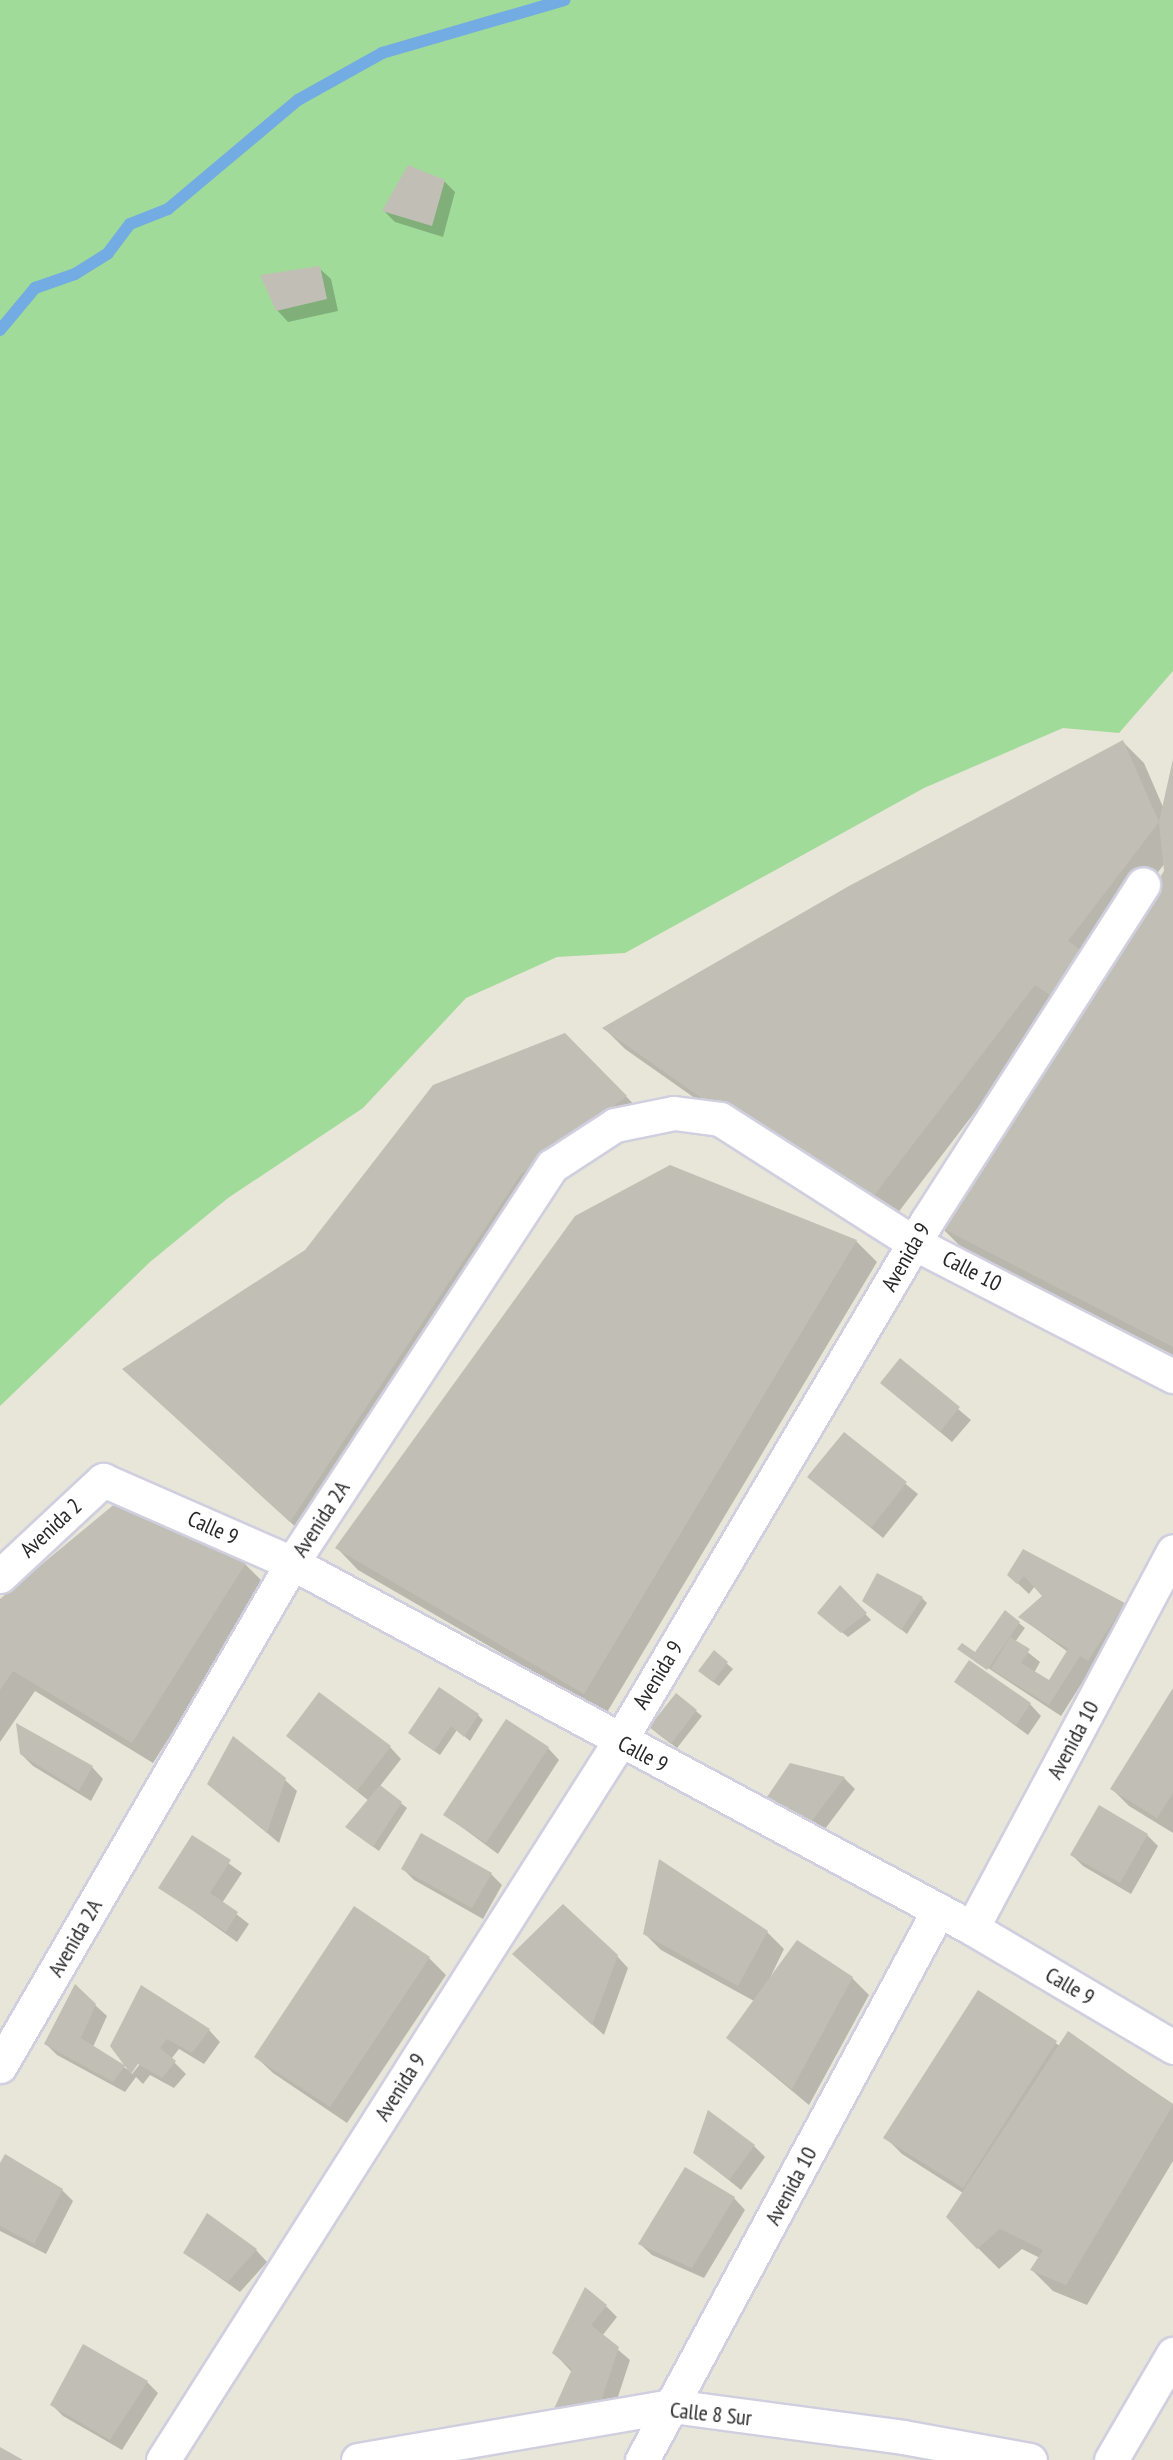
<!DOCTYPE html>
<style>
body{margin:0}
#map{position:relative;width:1173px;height:2460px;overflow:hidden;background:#e8e5d9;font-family:"PT Sans Narrow",sans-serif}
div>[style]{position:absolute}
.green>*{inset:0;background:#a0db99}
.shadow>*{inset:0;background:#0003}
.stream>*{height:12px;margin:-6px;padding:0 6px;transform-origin:6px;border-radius:6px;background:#73abe3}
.building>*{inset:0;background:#c1bfb5}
.roads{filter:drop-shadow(2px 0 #cfcfdf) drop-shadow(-2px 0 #cfcfdf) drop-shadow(0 2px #cfcfdf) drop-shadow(0 -2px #cfcfdf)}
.street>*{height:33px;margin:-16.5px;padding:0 16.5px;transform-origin:16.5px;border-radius:16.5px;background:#fff}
span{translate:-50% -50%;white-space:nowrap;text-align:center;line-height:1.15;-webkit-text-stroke:5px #fff;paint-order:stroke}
.street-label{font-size:22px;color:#272727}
</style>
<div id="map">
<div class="green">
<i style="clip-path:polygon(0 0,1173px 0,1173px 671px,1119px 733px,1063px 728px,924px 788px,625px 953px,557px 957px,466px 998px,363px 1108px,228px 1198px,150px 1262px,0 1406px)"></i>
</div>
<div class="shadow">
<i style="clip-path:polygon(444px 181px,455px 192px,443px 237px,395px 222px,384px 211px)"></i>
<i style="clip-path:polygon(319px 268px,331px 279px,338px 311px,288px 322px,277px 310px)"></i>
<i style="clip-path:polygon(1123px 742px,1144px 763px,1163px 807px,1173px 762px,1173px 1355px,961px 1247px,940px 1226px,1166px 871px,1165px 863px,884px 1231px,625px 1049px,604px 1028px)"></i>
<i style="clip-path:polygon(587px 1056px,647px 1118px,542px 1195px,312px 1542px,124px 1369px,306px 1251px)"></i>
<i style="clip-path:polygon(856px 1241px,877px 1262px,606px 1714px,358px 1570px,337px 1548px)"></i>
<i style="clip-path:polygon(900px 1360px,971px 1420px,952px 1442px,882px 1383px)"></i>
<i style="clip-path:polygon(844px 1434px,918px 1494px,883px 1538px,809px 1477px)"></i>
<i style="clip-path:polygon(1024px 1551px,1124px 1604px,1135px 1616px,1100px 1672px,1092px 1667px,1061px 1716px,959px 1649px,975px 1654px,1005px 1612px,1025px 1628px,1015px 1642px,1040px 1662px,1034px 1673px,1049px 1682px,1068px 1652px,1021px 1618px,1044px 1596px,1035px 1586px,1029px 1594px,1009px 1575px)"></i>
<i style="clip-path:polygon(245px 1564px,266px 1585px,153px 1763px,35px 1691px,0 1742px,0 1601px)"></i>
<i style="clip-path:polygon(840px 1587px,871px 1620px,848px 1637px,824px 1618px)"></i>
<i style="clip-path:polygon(922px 1598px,927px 1603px,907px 1634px,864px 1601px)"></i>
<i style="clip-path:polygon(714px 1652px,733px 1669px,719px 1686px,705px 1676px)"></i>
<i style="clip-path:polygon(956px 1682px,1030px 1704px,1041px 1716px,1028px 1735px)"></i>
<i style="clip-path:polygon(1173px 1691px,1173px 1833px,1129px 1806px,1112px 1789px)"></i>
<i style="clip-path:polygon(676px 1695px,702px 1716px,677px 1748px,657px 1733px)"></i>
<i style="clip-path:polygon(478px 1715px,483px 1720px,470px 1741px,457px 1730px,440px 1755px,415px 1738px)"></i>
<i style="clip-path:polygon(288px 1736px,390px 1747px,401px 1759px,380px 1786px,407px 1808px,379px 1851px,353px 1832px,369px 1801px)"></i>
<i style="clip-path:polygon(548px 1748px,559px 1760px,498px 1854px,444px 1814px)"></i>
<i style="clip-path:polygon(21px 1754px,92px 1767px,103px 1779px,91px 1801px,33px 1766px)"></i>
<i style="clip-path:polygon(844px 1778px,855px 1789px,819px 1837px,767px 1800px)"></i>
<i style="clip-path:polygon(285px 1780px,297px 1791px,279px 1843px,209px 1784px)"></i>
<i style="clip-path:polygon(1147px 1835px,1158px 1846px,1131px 1894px,1083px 1866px,1072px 1855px)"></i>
<i style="clip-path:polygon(192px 1837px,242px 1873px,222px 1903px,249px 1924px,237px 1942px,160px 1887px)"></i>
<i style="clip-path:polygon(403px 1869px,491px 1874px,502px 1885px,483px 1919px,414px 1880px)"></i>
<i style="clip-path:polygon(767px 1932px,784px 1949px,769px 1980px,852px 1978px,869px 1995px,809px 2105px,728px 2038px,754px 2001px,661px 1950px,644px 1933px)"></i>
<i style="clip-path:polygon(617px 1956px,628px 1968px,604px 2035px,525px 1965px)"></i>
<i style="clip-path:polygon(429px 1958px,446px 1975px,347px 2123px,273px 2073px,256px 2057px)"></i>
<i style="clip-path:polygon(979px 1992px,1060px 2046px,1068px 2033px,1173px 2104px,1173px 2161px,1087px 2305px,1053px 2291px,1032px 2270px,1040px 2258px,1022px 2249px,999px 2269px,978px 2248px,963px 2193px,902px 2154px,885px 2137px)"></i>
<i style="clip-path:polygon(evenodd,95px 2005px,107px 2016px,93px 2047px,130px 2071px,112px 2046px,209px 2030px,220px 2042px,204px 2064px,179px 2049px,171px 2059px,186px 2074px,174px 2088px,150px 2075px,143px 2084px,136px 2077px,125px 2092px,57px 2055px,46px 2044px,95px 2005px,141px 2058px,144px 2059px,132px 2074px,130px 2072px,141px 2058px)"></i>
<i style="clip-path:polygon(754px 2146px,765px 2157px,741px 2190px,695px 2153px)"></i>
<i style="clip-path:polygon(0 2166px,62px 2190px,73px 2201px,46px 2254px,0 2231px)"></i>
<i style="clip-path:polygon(734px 2198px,745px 2210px,704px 2278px,652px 2255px,640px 2244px)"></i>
<i style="clip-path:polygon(256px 2250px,267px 2262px,240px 2292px,185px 2253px)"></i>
<i style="clip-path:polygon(606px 2306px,617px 2317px,602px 2336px,630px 2360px,612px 2415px,554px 2353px)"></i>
<i style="clip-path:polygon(147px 2382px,158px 2393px,122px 2450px,63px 2416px,52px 2405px)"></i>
</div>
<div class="stream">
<i style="left:0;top:330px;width:55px;rotate:-50.2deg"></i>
<i style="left:35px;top:288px;width:42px;rotate:-19.3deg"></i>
<i style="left:75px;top:274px;width:39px;rotate:-32deg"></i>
<i style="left:108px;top:253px;width:36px;rotate:-53deg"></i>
<i style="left:130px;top:224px;width:41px;rotate:-21.5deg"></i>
<i style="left:168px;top:209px;width:170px;rotate:-40deg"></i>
<i style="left:298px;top:100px;width:96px;rotate:-29.2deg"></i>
<i style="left:382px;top:53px;width:190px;rotate:-16.2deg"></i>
</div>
<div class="building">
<i style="clip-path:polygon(408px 165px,445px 180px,432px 226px,382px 211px)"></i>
<i style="clip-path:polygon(320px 266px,327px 299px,276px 311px,260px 275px)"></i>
<i style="clip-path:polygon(1123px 740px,1159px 822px,1068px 941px,1086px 954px,1054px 998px,1035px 985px,862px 1211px,602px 1028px,849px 886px)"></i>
<i style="clip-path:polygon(1173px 759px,1173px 1347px,938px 1226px,1164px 871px,1159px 822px)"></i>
<i style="clip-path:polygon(565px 1033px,627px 1096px,521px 1174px,290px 1522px,122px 1369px,305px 1250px,433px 1085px)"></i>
<i style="clip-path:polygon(670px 1165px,857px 1240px,584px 1694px,335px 1548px,575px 1216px)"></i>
<i style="clip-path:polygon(900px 1358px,960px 1407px,940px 1432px,880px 1383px)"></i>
<i style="clip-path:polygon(844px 1432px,907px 1482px,871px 1528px,807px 1477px)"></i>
<i style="clip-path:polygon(123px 1497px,246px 1563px,132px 1743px,13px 1671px,0 1690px,0 1599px)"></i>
<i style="clip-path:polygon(1023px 1549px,1125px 1603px,1088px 1661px,1080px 1656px,1049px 1705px,991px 1669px,1010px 1637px,1030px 1649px,1021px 1663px,1049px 1680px,1068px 1649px,1018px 1617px,1042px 1596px,1024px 1576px,1017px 1584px,1007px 1575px)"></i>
<i style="clip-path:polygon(877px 1573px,923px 1597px,901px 1630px,862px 1601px)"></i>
<i style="clip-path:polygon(840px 1585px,867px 1613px,841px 1633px,817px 1613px)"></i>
<i style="clip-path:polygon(1005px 1610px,1020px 1622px,987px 1670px,957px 1649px,962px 1643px,975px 1652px)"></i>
<i style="clip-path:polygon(714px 1650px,728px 1662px,713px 1682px,698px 1671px)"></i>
<i style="clip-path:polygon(969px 1660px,1031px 1703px,1016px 1725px,954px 1682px)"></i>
<i style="clip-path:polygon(439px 1687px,479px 1714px,464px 1737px,451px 1726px,434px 1751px,408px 1733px)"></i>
<i style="clip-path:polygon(1173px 1688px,1173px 1793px,1157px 1818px,1110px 1789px)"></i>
<i style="clip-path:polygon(319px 1692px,391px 1746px,357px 1791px,286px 1736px)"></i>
<i style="clip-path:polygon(676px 1693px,697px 1710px,671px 1744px,649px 1727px)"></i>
<i style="clip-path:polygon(506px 1719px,549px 1747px,486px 1843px,443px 1815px)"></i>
<i style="clip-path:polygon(16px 1723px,93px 1766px,79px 1791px,20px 1754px)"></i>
<i style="clip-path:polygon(233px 1736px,286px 1778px,267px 1833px,207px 1784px)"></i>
<i style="clip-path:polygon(790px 1763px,845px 1777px,807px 1827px,765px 1800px)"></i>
<i style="clip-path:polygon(380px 1785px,402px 1802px,373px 1847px,345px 1827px)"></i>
<i style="clip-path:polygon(1099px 1805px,1148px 1834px,1120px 1883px,1070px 1855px)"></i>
<i style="clip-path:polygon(421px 1833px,492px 1873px,472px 1908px,401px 1869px)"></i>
<i style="clip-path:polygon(192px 1835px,231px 1860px,210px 1893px,238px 1912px,226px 1932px,158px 1888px)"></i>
<i style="clip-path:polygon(659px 1859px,768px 1931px,738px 1986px,643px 1934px)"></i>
<i style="clip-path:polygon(563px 1904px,618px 1955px,592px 2025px,512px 1954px)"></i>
<i style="clip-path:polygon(354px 1906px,430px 1957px,330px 2107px,254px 2057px)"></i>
<i style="clip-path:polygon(797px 1940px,853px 1977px,792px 2089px,726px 2038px)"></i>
<i style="clip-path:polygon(75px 1984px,96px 2004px,81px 2038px,124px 2065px,110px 2046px,141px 1985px,210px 2029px,192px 2053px,167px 2039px,160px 2048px,176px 2061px,162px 2078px,138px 2064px,131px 2074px,125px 2066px,113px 2082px,44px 2044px)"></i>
<i style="clip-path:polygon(978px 1990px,1057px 2041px,963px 2188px,883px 2138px)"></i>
<i style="clip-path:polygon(1068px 2031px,1173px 2105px,1066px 2285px,1030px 2270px,1043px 2250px,1000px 2229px,977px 2249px,946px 2217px)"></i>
<i style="clip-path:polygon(708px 2110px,755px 2145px,729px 2180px,693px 2153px)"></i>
<i style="clip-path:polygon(5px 2154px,63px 2189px,34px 2244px,0 2226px,0 2163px)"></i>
<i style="clip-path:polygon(685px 2167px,735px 2197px,692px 2268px,638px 2244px)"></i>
<i style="clip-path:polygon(207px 2213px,257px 2249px,228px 2282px,183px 2253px)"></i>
<i style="clip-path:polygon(585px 2287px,607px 2305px,591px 2325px,619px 2347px,600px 2404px,553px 2411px,572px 2369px,552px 2353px)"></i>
<i style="clip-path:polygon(83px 2344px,148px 2381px,110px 2440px,50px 2405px)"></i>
<i style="clip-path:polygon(0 2447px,23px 2460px,0 2460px)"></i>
</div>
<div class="roads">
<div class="street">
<i style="left:0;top:1576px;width:141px;rotate:-43deg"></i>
<i style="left:103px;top:1480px;width:206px;rotate:23.7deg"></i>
<i style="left:292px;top:1563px;width:772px;rotate:28.23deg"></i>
<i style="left:972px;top:1928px;width:234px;rotate:30.6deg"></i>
<i style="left:972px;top:1928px;width:427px;rotate:-61.9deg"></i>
<i style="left:0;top:2066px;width:582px;rotate:-59.86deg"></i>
<i style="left:292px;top:1563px;width:475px;rotate:-56.8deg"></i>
<i style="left:552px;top:1166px;width:75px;rotate:-33.1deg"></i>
<i style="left:615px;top:1125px;width:60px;rotate:-11.5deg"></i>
<i style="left:674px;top:1113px;width:46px;rotate:7.4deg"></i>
<i style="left:720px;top:1119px;width:230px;rotate:32.6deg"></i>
<i style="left:914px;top:1243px;width:291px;rotate:27.2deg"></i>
<i style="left:163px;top:2460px;width:851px;rotate:-57.58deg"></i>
<i style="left:619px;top:1742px;width:605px;rotate:-59.41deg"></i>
<i style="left:927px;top:1221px;width:400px;rotate:-57.3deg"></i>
<i style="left:358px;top:2460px;width:319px;rotate:-9.8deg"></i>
<i style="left:672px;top:2406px;width:233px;rotate:7.6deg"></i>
<i style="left:903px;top:2437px;width:129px;rotate:10.3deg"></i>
<i style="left:642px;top:2460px;width:624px;rotate:-61.67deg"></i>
<i style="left:1111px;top:2460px;width:123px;rotate:-59.7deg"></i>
</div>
</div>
<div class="street-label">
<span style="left:906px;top:1257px;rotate:-60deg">Avenida 9</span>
<span style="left:972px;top:1271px;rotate:27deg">Calle 10</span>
<span style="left:321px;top:1519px;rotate:-57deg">Avenida 2A</span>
<span style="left:51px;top:1528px;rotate:-43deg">Avenida 2</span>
<span style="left:213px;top:1528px;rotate:24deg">Calle 9</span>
<span style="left:658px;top:1675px;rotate:-59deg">Avenida 9</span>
<span style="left:1073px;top:1740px;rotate:-62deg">Avenida 10</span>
<span style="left:643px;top:1754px;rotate:28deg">Calle 9</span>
<span style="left:75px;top:1938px;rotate:-60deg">Avenida 2A</span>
<span style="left:1070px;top:1986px;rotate:30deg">Calle 9</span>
<span style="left:400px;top:2087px;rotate:-58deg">Avenida 9</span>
<span style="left:791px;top:2186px;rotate:-62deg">Avenida 10</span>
<span style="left:711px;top:2414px;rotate:6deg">Calle 8 Sur</span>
</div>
</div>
